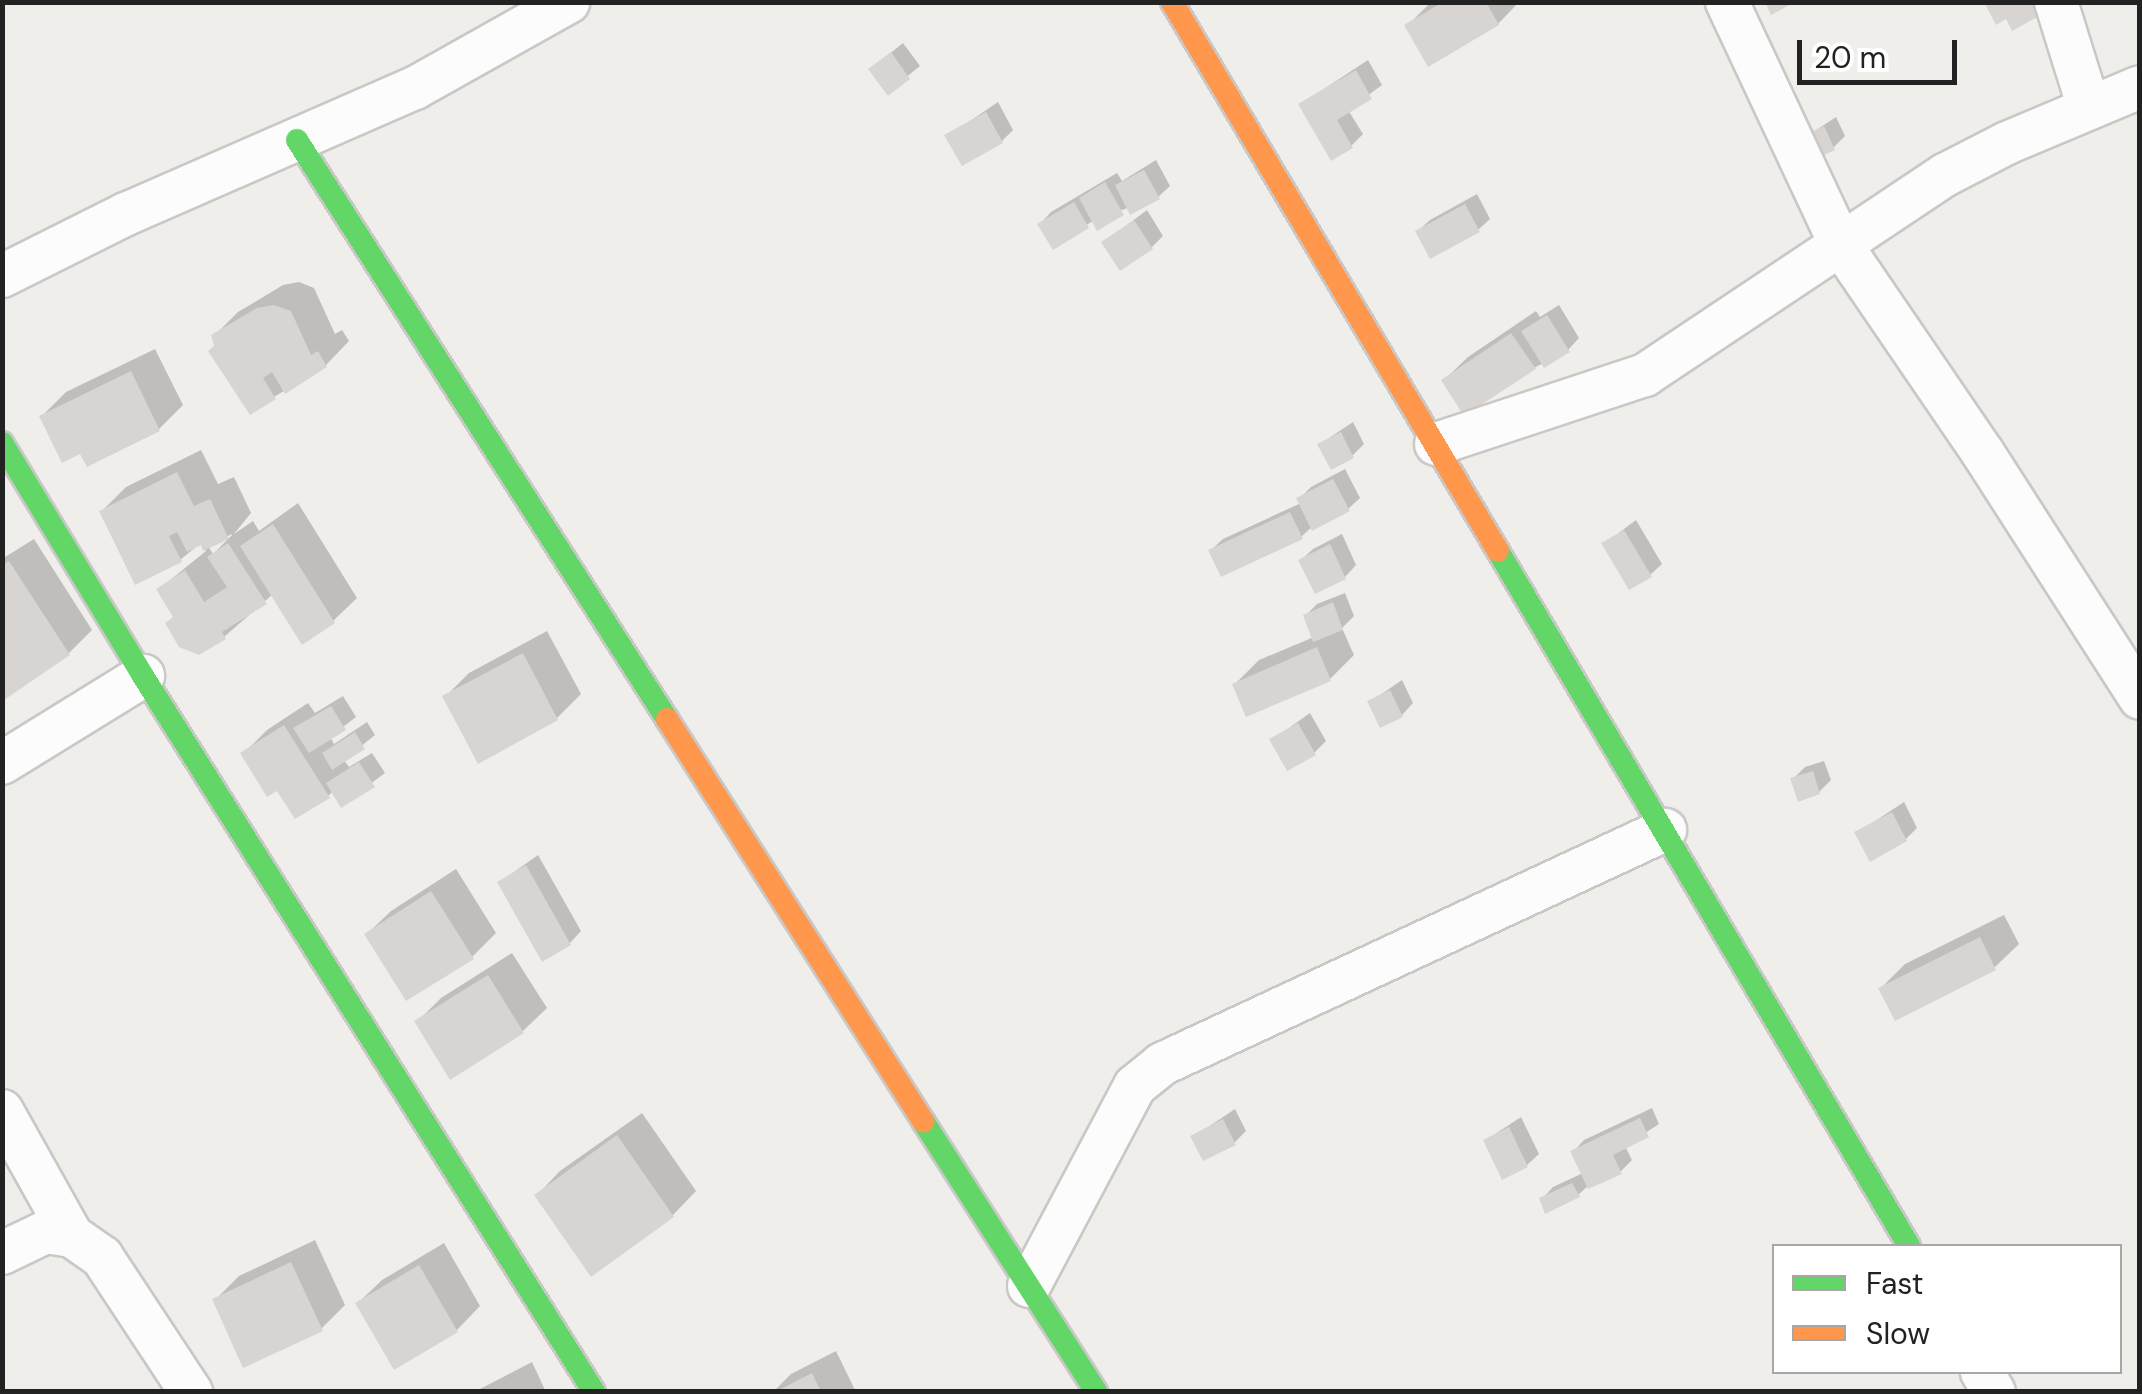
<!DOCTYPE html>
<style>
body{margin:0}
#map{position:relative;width:2142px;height:1394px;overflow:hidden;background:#f0eeeb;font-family:"DM Sans",sans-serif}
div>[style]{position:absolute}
.shadow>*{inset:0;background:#0003}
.building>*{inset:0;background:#d7d4d2}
.roads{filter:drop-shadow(2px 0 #c9c8c7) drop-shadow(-2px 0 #c9c8c7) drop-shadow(0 2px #c9c8c7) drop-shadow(0 -2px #c9c8c7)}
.street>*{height:42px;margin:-21px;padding:0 21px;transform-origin:21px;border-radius:21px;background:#fdfcfc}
.fast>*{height:22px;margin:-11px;padding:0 11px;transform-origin:11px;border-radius:11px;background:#63d668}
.slow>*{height:22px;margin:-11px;padding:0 11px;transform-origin:11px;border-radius:11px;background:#ff974d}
span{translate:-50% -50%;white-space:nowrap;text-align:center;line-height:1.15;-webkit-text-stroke:8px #fff;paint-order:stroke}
.frame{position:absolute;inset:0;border:5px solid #222;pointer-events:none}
.legend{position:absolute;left:1772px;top:1244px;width:350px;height:130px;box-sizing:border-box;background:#fff;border:2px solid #a7a7a7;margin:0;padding:12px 18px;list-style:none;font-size:30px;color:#222}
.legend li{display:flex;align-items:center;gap:20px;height:50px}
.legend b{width:50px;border:2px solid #a7a7a7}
.scale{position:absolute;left:1797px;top:40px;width:160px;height:45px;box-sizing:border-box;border:5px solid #222;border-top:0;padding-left:12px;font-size:30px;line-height:35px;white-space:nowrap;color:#222;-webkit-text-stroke:8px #fff;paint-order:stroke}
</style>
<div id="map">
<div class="shadow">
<i style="clip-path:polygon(1431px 2px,1519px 2px,1498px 24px,1407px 26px)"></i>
<i style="clip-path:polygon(903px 43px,920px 66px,888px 92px,871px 69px)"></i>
<i style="clip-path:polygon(1368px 60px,1382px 85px,1348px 110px,1363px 134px,1351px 146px,1301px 104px)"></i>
<i style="clip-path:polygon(998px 102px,1013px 130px,1002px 141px,948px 136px)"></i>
<i style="clip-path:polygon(1836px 117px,1845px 136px,1833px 148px,1804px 138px)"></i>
<i style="clip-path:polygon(1156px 160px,1170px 186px,1158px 197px,1094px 220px,1054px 247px,1040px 224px,1051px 212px,1117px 173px,1122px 181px)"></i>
<i style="clip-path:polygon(1477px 194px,1490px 219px,1478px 230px,1418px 231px,1430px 220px)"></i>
<i style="clip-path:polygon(1147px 210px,1163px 236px,1152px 247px,1104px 242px)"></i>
<i style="clip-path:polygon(299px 282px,314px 288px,335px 334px,342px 330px,349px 341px,326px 365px,274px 397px,217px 346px,214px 336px,238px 312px,283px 285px)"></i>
<i style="clip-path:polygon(1559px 305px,1579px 338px,1568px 350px,1534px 368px,1444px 380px,1468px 357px,1536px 311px,1540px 317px)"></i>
<i style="clip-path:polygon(155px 349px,183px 405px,159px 429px,42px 416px,66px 392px)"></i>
<i style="clip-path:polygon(1353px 422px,1364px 444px,1352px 456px,1320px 444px)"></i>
<i style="clip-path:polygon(evenodd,201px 450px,218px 484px,234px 477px,251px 513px,234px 534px,253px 521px,259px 531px,298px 503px,357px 598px,333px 621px,273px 594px,224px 637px,175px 616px,159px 589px,206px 551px,202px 542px,180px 560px,102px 511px,126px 487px,201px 450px,232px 534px,232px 535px,213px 554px,208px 546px,232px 534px)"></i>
<i style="clip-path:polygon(1345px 469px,1360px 498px,1348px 509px,1313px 526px,1301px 537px,1211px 550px,1223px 539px,1301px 503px,1299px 499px,1311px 487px)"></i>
<i style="clip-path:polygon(1636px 520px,1662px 564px,1650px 575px,1604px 544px)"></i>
<i style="clip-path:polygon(1342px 534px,1356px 565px,1345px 577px,1301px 560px,1313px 549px)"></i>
<i style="clip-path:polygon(34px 539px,92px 630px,69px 653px,5px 696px,2px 559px)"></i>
<i style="clip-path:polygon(1345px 593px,1354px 616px,1342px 628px,1354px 655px,1330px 679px,1235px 684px,1259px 660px,1314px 637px,1306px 615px,1317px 604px)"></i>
<i style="clip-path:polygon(547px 631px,581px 694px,557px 718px,445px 697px,469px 673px)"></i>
<i style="clip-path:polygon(1402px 680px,1413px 703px,1402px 715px,1370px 702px)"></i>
<i style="clip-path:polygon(343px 696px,356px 717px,330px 737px,334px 744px,367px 722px,375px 735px,344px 760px,349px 767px,372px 753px,385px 773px,342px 805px,333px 791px,328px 796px,278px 788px,243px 754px,267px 730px,308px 703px,315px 713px)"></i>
<i style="clip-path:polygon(1310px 713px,1326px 741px,1314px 753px,1272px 740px)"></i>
<i style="clip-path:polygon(1824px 761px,1831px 780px,1819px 792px,1793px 779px,1805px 767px)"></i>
<i style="clip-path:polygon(1904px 802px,1917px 828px,1906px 839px,1857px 833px)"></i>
<i style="clip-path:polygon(538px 855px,581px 931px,570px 943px,500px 882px)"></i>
<i style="clip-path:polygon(456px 869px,496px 933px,472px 957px,367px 934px,391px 911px)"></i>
<i style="clip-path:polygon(2004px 915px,2019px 944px,1995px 967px,1896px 1018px,1881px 988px,1905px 964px)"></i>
<i style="clip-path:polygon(512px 953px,547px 1008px,523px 1031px,417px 1022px,441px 998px)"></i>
<i style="clip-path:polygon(1652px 1108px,1659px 1124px,1625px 1146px,1632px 1160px,1620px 1172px,1589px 1185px,1578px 1195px,1542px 1199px,1553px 1187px,1583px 1173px,1573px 1152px,1584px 1140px)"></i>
<i style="clip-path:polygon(1235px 1109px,1246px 1131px,1235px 1142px,1204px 1158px,1193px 1137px)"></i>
<i style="clip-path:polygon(642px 1113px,696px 1191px,673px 1215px,537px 1195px,560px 1171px)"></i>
<i style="clip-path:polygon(1521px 1117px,1539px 1154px,1527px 1165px,1486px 1140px)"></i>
<i style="clip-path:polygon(315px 1240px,345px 1305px,321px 1329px,215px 1300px,239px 1276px)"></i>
<i style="clip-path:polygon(444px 1243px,480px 1306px,457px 1330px,394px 1367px,358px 1303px,382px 1280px)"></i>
<i style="clip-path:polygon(836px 1351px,856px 1392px,773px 1392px,791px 1374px)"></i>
<i style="clip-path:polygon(532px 1362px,546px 1392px,474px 1392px)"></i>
</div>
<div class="building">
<i style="clip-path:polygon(1443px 2px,1486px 2px,1499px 25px,1428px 67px,1404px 25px)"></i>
<i style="clip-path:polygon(1765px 2px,1795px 2px,1771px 15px)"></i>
<i style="clip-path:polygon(1984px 2px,2032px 2px,2039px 16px,2012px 31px,2006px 19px,1996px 25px)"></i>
<i style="clip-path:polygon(891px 52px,910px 79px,888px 96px,868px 69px)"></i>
<i style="clip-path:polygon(1356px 70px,1372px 99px,1337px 120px,1353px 148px,1331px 161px,1298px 104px)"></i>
<i style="clip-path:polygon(986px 112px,1003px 143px,962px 166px,944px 135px)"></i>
<i style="clip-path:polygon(1824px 126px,1835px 150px,1811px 161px,1801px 137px)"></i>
<i style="clip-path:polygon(1144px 170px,1160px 199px,1130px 215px,1115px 185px)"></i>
<i style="clip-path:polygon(1105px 182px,1124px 215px,1097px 231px,1079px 198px)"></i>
<i style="clip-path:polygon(1074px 202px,1089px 228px,1053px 250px,1037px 224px)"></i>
<i style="clip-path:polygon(1465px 204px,1480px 232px,1430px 259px,1415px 231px)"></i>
<i style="clip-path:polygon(1134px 220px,1153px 249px,1120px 271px,1101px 242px)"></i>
<i style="clip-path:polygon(274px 305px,291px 311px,311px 355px,318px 351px,327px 367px,285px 394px,272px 372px,263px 378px,276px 399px,250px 415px,208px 351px,214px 346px,211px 335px,257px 308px)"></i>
<i style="clip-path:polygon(1547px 315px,1570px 352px,1544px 368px,1521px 331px)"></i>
<i style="clip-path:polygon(1511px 333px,1536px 369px,1464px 416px,1441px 380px)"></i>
<i style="clip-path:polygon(131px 371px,160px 431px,87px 467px,80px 454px,62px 463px,39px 416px)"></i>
<i style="clip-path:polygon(1341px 432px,1354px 458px,1331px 470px,1317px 444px)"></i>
<i style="clip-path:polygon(177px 472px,194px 506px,210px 499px,229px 539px,203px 551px,201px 545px,187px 552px,177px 532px,169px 536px,182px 562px,135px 585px,99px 511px)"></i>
<i style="clip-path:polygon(1333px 479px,1350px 511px,1312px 531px,1296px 498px)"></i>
<i style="clip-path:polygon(1290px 512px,1303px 539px,1221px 577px,1208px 550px)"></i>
<i style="clip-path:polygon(273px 524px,335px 623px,302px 645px,240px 546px)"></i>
<i style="clip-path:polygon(1624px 530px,1652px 577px,1629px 590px,1601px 543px)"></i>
<i style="clip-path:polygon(228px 543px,267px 604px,222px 632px,226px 639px,199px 655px,179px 647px,165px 623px,173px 617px,156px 589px,185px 570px,204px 602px,227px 587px,207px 557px)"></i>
<i style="clip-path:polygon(1330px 544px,1346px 579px,1315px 594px,1298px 560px)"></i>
<i style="clip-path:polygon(9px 561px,70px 655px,4px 700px,2px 565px)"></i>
<i style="clip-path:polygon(1333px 602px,1343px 630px,1313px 642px,1303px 615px)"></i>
<i style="clip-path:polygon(1317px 647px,1331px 681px,1246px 717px,1232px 684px)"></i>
<i style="clip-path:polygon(523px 653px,558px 720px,478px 764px,442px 696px)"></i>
<i style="clip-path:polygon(1390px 690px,1403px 717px,1380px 728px,1367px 701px)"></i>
<i style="clip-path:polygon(331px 706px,346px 730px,309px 753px,293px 728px)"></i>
<i style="clip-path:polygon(1298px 723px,1316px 755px,1287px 771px,1269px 739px)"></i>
<i style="clip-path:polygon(284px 725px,330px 798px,295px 819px,277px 791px,267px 797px,240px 753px)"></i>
<i style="clip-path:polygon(355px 732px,365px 749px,332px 770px,322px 753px)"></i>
<i style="clip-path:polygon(359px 762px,375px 787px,341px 808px,326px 783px)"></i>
<i style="clip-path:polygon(1813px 771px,1820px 794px,1798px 802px,1790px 778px)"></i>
<i style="clip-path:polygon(1892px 812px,1907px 841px,1870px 862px,1854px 832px)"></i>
<i style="clip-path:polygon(526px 865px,571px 945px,542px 962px,497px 882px)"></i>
<i style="clip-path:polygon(431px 891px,474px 959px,406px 1001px,364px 934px)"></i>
<i style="clip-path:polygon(1980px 937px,1996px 970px,1895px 1021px,1878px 988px)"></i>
<i style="clip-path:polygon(488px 975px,524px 1033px,450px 1080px,414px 1021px)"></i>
<i style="clip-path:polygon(1640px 1118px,1649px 1137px,1613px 1155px,1622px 1174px,1588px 1189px,1570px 1151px)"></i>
<i style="clip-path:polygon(1223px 1119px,1236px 1145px,1203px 1161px,1190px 1136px)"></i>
<i style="clip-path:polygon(1509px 1127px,1528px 1167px,1502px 1180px,1483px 1140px)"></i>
<i style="clip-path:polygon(617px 1135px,674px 1217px,591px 1277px,534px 1195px)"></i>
<i style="clip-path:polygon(1572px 1183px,1580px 1197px,1545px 1214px,1539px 1198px)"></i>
<i style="clip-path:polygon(291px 1262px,323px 1331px,243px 1368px,212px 1299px)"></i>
<i style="clip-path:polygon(419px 1265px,458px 1332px,394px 1370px,355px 1303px)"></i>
<i style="clip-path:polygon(812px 1373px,821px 1392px,775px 1392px)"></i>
</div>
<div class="roads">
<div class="street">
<i style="left:1727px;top:2px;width:268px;rotate:64.9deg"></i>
<i style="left:1841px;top:245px;width:252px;rotate:55.7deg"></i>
<i style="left:1983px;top:453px;width:291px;rotate:57.3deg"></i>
<i style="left:2056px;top:2px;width:111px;rotate:72.7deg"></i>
<i style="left:2px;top:276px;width:139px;rotate:-26.6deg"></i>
<i style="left:126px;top:214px;width:315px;rotate:-23.6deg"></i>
<i style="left:415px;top:88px;width:176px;rotate:-29.3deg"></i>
<i style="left:1436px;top:444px;width:220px;rotate:-18.3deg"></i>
<i style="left:1645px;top:375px;width:361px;rotate:-33.7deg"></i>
<i style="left:1945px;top:175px;width:70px;rotate:-27.3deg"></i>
<i style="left:2007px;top:143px;width:144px;rotate:-22.8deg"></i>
<i style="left:2px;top:763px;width:166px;rotate:-31.7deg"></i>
<i style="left:2px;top:1111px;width:143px;rotate:60.8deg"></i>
<i style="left:72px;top:1236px;width:37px;rotate:35deg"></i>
<i style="left:102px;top:1257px;width:162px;rotate:56.6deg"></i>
<i style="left:2px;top:1253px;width:49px;rotate:-25.5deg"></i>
<i style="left:46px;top:1232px;width:26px;rotate:9deg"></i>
<i style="left:1029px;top:1286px;width:226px;rotate:-62.1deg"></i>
<i style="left:1135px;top:1086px;width:35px;rotate:-39deg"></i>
<i style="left:1162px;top:1064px;width:555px;rotate:-24.95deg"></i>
<i style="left:1982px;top:1372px;width:23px;rotate:59deg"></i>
</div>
<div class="fast">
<i style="left:297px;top:140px;width:687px;rotate:57.42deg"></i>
<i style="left:2px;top:443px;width:272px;rotate:58.8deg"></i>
<i style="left:143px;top:676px;width:846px;rotate:57.79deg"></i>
<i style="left:1498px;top:551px;width:807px;rotate:59.4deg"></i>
<i style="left:923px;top:1121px;width:322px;rotate:57.4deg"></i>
</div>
<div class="slow">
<i style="left:1172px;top:2px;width:638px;rotate:59.3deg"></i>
<i style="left:667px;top:719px;width:477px;rotate:57.5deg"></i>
</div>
</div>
<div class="frame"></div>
<ul class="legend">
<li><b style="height:12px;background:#63d668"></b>Fast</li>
<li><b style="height:12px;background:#ff974d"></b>Slow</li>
</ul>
<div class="scale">20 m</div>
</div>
